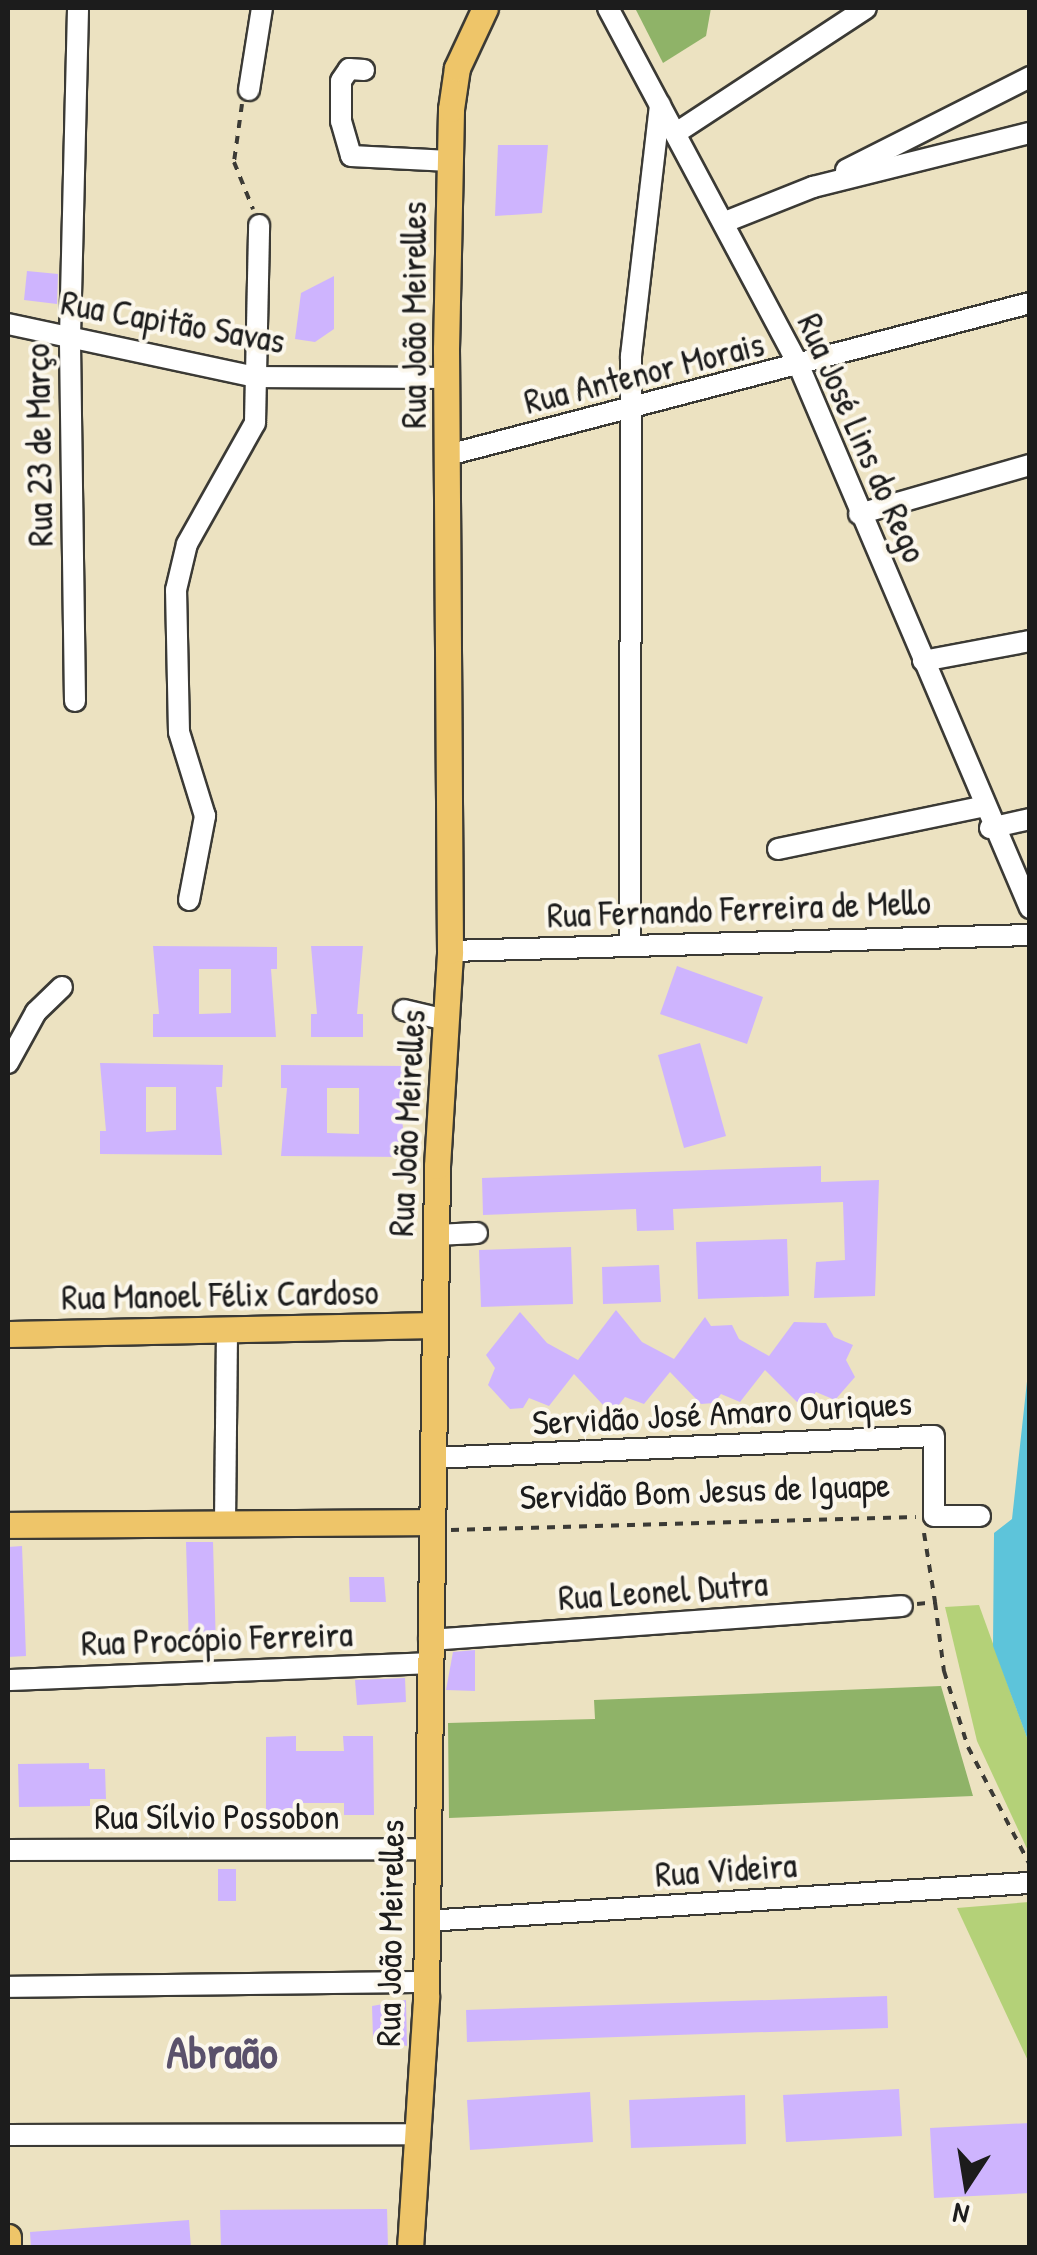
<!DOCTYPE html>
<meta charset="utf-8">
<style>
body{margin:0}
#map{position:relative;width:1037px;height:2255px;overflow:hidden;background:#ece2c1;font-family:"Patrick Hand",sans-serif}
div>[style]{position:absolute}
.green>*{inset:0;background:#b4d178}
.forest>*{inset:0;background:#8fb368}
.water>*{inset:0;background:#5dc4da}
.building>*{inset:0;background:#ceb4fe}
.path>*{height:4px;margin-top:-2px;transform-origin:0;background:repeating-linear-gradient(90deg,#3b3a35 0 8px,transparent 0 16px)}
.roads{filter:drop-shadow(2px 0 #3b3a35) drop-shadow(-2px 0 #3b3a35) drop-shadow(0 2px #3b3a35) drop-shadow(0 -2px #3b3a35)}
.minor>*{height:20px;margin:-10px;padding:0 10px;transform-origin:10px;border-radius:10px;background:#fff}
.major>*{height:25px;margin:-12.5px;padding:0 12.5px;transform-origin:12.5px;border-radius:12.5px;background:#eec569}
span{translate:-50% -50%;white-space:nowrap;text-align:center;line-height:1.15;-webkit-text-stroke:8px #fbf7ec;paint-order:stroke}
.street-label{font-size:35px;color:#1c1c1c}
.district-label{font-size:45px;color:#5a516b;font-weight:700}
.frame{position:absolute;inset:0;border:10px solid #1c1c1c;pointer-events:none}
.north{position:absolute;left:917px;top:2135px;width:100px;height:100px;-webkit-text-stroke:8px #fbf7ec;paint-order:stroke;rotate:192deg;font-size:28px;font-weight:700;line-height:40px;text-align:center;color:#1c1c1c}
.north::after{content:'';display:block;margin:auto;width:35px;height:45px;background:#1c1c1c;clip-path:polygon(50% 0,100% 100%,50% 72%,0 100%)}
</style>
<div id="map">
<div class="green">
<i style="clip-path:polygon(979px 1605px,1029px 1743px,1029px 1853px,977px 1741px,945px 1607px)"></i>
<i style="clip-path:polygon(1029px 1902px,1030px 1902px,1029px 2063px,957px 1908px)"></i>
</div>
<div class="forest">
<i style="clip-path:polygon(635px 8px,711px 8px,706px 36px,663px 63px)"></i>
<i style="clip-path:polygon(941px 1686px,973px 1796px,449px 1818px,448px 1723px,595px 1719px,594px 1700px)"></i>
</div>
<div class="water">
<i style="clip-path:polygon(1029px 1363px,1029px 1743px,993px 1646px,994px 1533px,1012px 1519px)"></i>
</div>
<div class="building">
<i style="clip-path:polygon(498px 145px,548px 145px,542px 213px,495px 216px)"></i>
<i style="clip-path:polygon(27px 271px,58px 274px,57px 304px,24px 300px)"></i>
<i style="clip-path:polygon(334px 276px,334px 329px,315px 342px,295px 339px,301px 293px)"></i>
<i style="clip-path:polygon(evenodd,153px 946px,277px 947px,277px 969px,271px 969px,276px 1037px,153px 1037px,153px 1014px,159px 1014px,153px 946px,199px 969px,231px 969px,231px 1013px,199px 1014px,199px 969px)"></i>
<i style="clip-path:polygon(311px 946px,363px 946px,357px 1014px,363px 1014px,363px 1037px,311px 1037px,311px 1014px,317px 1014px)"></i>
<i style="clip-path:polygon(677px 966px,763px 997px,747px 1044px,660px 1014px)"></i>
<i style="clip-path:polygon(700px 1043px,726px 1136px,684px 1148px,658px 1055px)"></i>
<i style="clip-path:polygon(evenodd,100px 1063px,223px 1065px,222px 1087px,216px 1087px,222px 1155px,100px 1154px,100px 1131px,106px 1131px,100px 1063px,146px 1087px,176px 1087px,176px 1130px,146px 1132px,146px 1087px)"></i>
<i style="clip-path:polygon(evenodd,281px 1065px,406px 1066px,406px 1089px,400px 1088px,405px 1157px,281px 1156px,287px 1088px,281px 1088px,281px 1065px,327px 1088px,359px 1088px,359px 1134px,327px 1133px,327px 1088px)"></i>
<i style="clip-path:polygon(821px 1166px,821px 1182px,879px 1180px,875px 1296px,814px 1298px,816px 1262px,845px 1260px,843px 1202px,673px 1209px,674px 1230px,637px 1231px,636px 1209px,483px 1215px,482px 1178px)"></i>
<i style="clip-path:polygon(787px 1239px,789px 1296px,698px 1299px,696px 1242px)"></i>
<i style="clip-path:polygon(571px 1247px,573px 1304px,481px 1307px,479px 1250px)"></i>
<i style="clip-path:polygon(659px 1265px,661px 1302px,603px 1304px,602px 1267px)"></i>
<i style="clip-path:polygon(616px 1310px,642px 1342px,674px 1359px,705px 1317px,711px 1326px,732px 1325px,739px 1339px,769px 1356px,794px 1322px,826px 1323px,834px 1337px,853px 1345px,846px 1360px,855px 1377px,835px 1400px,816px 1392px,809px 1402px,797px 1402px,765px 1370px,740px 1402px,721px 1394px,714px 1403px,701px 1404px,670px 1372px,644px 1404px,625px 1397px,618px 1406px,605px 1407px,574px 1374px,549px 1406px,529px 1398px,523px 1408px,510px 1409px,488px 1385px,495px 1368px,486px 1355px,520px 1312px,547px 1343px,578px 1360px)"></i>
<i style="clip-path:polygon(186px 1542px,213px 1542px,216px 1647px,189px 1648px)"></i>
<i style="clip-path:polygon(22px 1546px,26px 1656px,8px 1657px,8px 1547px)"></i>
<i style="clip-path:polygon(349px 1577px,384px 1577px,386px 1602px,350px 1602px)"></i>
<i style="clip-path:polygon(475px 1650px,475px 1691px,446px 1690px,453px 1652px)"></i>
<i style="clip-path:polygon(405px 1678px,406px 1702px,357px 1705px,355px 1680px)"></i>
<i style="clip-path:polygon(296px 1736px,296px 1751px,344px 1751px,343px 1736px,373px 1736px,374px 1815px,344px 1815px,344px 1803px,296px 1803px,296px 1816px,266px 1816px,266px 1737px)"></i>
<i style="clip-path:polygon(89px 1763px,89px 1769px,105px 1769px,106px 1799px,90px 1799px,90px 1806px,19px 1807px,18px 1764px)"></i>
<i style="clip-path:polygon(218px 1869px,236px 1869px,236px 1901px,218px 1901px)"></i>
<i style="clip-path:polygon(887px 1996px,888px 2028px,467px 2042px,466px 2010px)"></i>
<i style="clip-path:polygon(406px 2000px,407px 2046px,373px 2038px,372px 2006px)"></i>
<i style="clip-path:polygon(899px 2089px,902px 2136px,786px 2142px,783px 2095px)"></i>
<i style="clip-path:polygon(590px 2092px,593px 2142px,470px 2150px,467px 2100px)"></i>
<i style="clip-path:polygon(745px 2095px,746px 2144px,631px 2148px,629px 2100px)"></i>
<i style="clip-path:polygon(1030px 2123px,1030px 2193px,934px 2198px,930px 2128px)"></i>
<i style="clip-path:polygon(387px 2209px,388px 2248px,221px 2248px,220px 2210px)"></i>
<i style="clip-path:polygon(189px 2220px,191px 2248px,31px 2248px,30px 2232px)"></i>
</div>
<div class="path">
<i style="left:242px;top:104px;width:59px;rotate:97.9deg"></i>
<i style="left:234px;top:162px;width:51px;rotate:68deg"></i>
<i style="left:451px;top:1530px;width:465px;rotate:-1.6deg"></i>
<i style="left:924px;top:1533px;width:70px;rotate:80.9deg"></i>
<i style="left:917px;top:1604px;width:18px;rotate:-6deg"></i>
<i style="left:935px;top:1602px;width:70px;rotate:82.6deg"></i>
<i style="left:944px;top:1671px;width:80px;rotate:72.5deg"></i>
<i style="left:968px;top:1747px;width:133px;rotate:62.3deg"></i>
</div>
<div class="roads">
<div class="minor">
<i style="left:608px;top:8px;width:406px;rotate:61.9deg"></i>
<i style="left:799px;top:366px;width:589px;rotate:66.92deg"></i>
<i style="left:364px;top:70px;width:15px;rotate:-176deg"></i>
<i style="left:349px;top:69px;width:14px;rotate:124deg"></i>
<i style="left:341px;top:81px;width:40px;rotate:90deg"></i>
<i style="left:341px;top:121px;width:36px;rotate:74deg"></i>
<i style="left:351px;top:156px;width:99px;rotate:2.9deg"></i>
<i style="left:249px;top:90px;width:83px;rotate:-81deg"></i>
<i style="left:676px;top:133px;width:227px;rotate:-33.3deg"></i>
<i style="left:846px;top:170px;width:206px;rotate:-26.8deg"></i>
<i style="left:725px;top:222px;width:95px;rotate:-21.7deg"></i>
<i style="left:813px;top:187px;width:224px;rotate:-14deg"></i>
<i style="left:8px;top:324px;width:254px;rotate:12.1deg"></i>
<i style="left:256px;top:377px;width:192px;rotate:0.3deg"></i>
<i style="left:448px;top:455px;width:602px;rotate:-14.64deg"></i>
<i style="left:859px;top:514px;width:178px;rotate:-16deg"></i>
<i style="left:923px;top:661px;width:109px;rotate:-10.6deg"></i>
<i style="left:75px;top:701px;width:364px;rotate:-90.8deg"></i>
<i style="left:70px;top:337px;width:329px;rotate:-88.6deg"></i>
<i style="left:990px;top:828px;width:41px;rotate:-12.7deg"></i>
<i style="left:778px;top:849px;width:207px;rotate:-11.7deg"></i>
<i style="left:189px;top:900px;width:86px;rotate:-79.2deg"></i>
<i style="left:205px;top:816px;width:88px;rotate:-107.2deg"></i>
<i style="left:179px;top:732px;width:142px;rotate:-91.2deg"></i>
<i style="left:176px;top:590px;width:47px;rotate:-76.6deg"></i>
<i style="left:187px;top:544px;width:139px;rotate:-60.7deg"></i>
<i style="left:255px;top:423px;width:198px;rotate:-88.8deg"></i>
<i style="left:630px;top:945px;width:589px;rotate:-89.9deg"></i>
<i style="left:631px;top:356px;width:253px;rotate:-83.4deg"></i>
<i style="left:450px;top:951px;width:580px;rotate:-1.58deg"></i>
<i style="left:404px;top:1010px;width:43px;rotate:13.4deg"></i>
<i style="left:8px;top:1063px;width:58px;rotate:-61.2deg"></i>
<i style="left:36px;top:1012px;width:36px;rotate:-44deg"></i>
<i style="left:436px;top:1235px;width:41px;rotate:-2.8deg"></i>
<i style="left:432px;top:1458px;width:502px;rotate:-2.51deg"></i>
<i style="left:934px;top:1436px;width:80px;rotate:90deg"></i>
<i style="left:934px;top:1516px;width:46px"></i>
<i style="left:225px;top:1523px;width:193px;rotate:-89.4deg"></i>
<i style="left:429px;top:1640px;width:474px;rotate:-4.1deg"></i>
<i style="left:8px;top:1680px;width:421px;rotate:-2.3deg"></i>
<i style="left:8px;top:1850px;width:418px;rotate:-0.1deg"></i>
<i style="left:426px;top:1921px;width:604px;rotate:-3.61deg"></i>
<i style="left:8px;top:1987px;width:419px;rotate:-0.7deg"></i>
<i style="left:8px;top:2135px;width:411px;rotate:-0.1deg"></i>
</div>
<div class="major">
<i style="left:8px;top:1334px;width:426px;rotate:-1.2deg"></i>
<i style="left:8px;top:1525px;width:423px;rotate:-0.4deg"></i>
<i style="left:8px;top:2237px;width:11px;rotate:90deg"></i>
<i style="left:410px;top:2248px;width:251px;rotate:-86.3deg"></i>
<i style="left:426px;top:1998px;width:832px;rotate:-89.24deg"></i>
<i style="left:437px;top:1166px;width:215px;rotate:-86.5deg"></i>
<i style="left:450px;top:951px;width:602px;rotate:-90.38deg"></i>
<i style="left:446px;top:349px;width:240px;rotate:-88.8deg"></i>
<i style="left:451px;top:109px;width:41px;rotate:-81.7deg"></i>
<i style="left:457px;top:68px;width:66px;rotate:-65deg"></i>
</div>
</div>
<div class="street-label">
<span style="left:414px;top:315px;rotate:-90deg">Rua João Meirelles</span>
<span style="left:173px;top:322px;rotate:10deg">Rua Capitão Savas</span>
<span style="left:644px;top:373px;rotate:-14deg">Rua Antenor Morais</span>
<span style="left:862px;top:438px;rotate:66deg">Rua José Lins do Rego</span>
<span style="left:39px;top:445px;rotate:-91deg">Rua 23 de Março</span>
<span style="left:739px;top:909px;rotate:-2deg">Rua Fernando Ferreira de Mello</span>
<span style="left:407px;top:1123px;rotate:-87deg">Rua João Meirelles</span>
<span style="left:220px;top:1295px;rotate:-1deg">Rua Manoel Félix Cardoso</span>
<span style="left:722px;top:1413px;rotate:-3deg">Servidão José Amaro Ouriques</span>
<span style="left:705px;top:1491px;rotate:-2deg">Servidão Bom Jesus de Iguape</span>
<span style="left:663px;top:1591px;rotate:-4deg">Rua Leonel Dutra</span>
<span style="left:217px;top:1639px;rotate:-2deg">Rua Procópio Ferreira</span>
<span style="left:217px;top:1817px">Rua Sílvio Possobon</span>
<span style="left:726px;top:1870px;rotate:-4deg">Rua Videira</span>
<span style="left:390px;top:1933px;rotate:-89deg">Rua João Meirelles</span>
</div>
<div class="district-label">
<span style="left:222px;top:2052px">Abraão</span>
</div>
<div class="frame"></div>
<div class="north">N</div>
</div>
